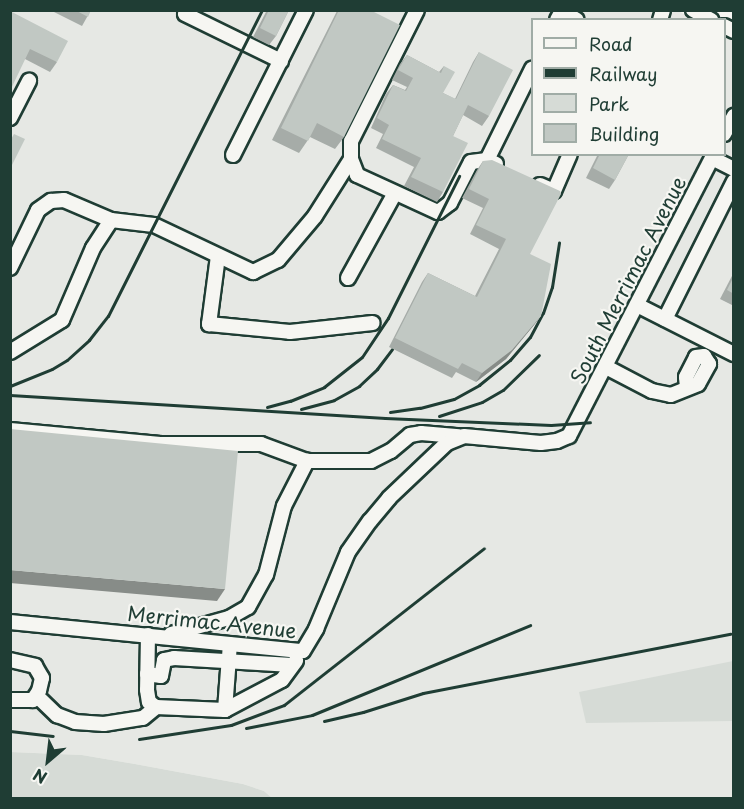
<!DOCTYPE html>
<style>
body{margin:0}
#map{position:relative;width:744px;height:809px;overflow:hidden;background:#f6f6f2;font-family:"Playpen Sans",sans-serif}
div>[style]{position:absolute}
.built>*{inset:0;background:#e6e8e4}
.green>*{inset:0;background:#d6dbd6}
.roads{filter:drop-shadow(2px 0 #1f3d34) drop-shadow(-2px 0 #1f3d34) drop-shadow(0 2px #1f3d34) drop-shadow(0 -2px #1f3d34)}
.minor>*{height:14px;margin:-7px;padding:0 7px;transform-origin:7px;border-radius:7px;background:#f6f6f2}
.rail>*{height:3px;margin:-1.5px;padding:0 1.5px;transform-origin:1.5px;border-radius:1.5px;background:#1f3d34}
.wall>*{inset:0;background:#a6aca8}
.shaded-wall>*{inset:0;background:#878c88}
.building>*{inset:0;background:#c1c8c3}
span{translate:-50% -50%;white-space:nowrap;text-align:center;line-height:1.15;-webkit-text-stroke:4.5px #f6f6f2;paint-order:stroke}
.street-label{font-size:20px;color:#1f3d34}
.frame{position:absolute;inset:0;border:12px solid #1f3d34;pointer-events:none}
.legend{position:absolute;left:531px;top:18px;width:195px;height:138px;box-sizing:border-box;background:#f6f6f2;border:2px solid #a0aca6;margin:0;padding:8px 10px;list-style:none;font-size:18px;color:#1f3d34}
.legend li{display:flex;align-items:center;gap:12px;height:30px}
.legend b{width:30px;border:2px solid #a0aca6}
.north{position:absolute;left:18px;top:731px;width:60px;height:60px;-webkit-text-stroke:4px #f6f6f2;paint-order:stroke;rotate:208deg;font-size:16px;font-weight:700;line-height:24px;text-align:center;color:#1f3d34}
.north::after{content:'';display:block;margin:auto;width:21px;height:27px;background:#1f3d34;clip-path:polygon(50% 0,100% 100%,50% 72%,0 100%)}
</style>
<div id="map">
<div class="built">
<i style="clip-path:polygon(676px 10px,694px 19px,532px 20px,532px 154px,724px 154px,725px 35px,733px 39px,733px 798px,272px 798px,264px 791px,243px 784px,135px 764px,82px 755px,11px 752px,11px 11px)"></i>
</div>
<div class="green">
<i style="clip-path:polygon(733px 661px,733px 721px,586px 723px,579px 692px)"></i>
<i style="clip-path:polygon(11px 752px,82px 755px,135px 764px,243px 784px,264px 791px,272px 798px,11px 798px)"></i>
</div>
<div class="roads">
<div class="minor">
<i style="left:187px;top:10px;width:4px;rotate:117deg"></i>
<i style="left:185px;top:14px;width:107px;rotate:26.1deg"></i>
<i style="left:417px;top:10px;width:147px;rotate:116.7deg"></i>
<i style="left:351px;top:141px;width:18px;rotate:90deg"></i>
<i style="left:351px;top:159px;width:17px;rotate:69deg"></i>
<i style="left:357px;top:175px;width:89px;rotate:24.6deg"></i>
<i style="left:438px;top:212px;width:15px;rotate:-37deg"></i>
<i style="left:450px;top:203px;width:46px;rotate:-62.9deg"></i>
<i style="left:471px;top:162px;width:16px;rotate:-7deg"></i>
<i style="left:693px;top:10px;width:21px;rotate:29deg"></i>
<i style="left:557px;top:20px;width:10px;rotate:-61deg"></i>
<i style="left:562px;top:11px;width:17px;rotate:31deg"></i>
<i style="left:660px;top:20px;width:10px;rotate:-73deg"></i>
<i style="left:724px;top:26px;width:11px;rotate:27deg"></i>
<i style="left:10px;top:118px;width:42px;rotate:-62.8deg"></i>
<i style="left:724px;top:134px;width:21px;rotate:-61deg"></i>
<i style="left:233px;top:155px;width:162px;rotate:-63.3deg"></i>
<i style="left:712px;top:158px;width:25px;rotate:27deg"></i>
<i style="left:496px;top:164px;width:10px;rotate:-156deg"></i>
<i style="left:487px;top:160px;width:102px;rotate:-63.7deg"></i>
<i style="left:540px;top:185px;width:15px;rotate:23deg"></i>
<i style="left:554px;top:191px;width:40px;rotate:-66.6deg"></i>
<i style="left:218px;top:256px;width:69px;rotate:97.5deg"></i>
<i style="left:209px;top:324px;width:81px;rotate:5.6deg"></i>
<i style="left:290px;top:332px;width:83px;rotate:-6.2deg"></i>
<i style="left:10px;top:268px;width:64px;rotate:-64.2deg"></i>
<i style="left:38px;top:210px;width:16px;rotate:-35deg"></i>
<i style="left:51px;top:201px;width:13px;rotate:-4deg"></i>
<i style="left:64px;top:200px;width:51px;rotate:23.1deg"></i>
<i style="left:111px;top:220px;width:43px;rotate:6.6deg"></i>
<i style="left:154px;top:225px;width:110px;rotate:25.4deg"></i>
<i style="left:253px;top:272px;width:28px;rotate:-26deg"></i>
<i style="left:278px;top:260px;width:57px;rotate:-49.9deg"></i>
<i style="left:315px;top:216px;width:67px;rotate:-57.7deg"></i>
<i style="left:348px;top:278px;width:97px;rotate:-61.1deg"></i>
<i style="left:637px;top:305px;width:109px;rotate:26.8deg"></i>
<i style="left:665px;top:319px;width:154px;rotate:-63.4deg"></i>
<i style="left:10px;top:352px;width:61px;rotate:-31.6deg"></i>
<i style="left:62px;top:320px;width:78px;rotate:-66.7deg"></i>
<i style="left:93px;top:248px;width:33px;rotate:-57deg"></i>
<i style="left:606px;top:367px;width:52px;rotate:27.6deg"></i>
<i style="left:652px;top:391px;width:19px;rotate:12deg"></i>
<i style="left:671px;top:395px;width:29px;rotate:-22deg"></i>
<i style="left:698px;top:384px;width:23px;rotate:-61deg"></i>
<i style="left:709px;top:364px;width:9px;rotate:-122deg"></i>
<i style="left:687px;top:387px;width:10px;rotate:-96deg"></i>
<i style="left:686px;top:377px;width:22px;rotate:-63deg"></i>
<i style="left:696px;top:357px;width:8px;rotate:-7deg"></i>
<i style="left:10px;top:430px;width:151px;rotate:5.3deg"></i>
<i style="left:160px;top:444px;width:101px"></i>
<i style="left:261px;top:444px;width:49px;rotate:20.3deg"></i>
<i style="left:307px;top:461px;width:64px"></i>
<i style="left:371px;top:461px;width:22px;rotate:-27deg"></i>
<i style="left:391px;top:451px;width:25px;rotate:-40deg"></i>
<i style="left:410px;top:435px;width:11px;rotate:-10deg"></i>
<i style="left:421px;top:433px;width:38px;rotate:5deg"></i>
<i style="left:10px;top:622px;width:294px;rotate:5.7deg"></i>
<i style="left:303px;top:651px;width:26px;rotate:-59deg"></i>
<i style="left:316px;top:629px;width:83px;rotate:-67.4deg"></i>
<i style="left:348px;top:552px;width:38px;rotate:-55deg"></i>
<i style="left:370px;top:521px;width:30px;rotate:-50deg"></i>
<i style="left:389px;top:498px;width:80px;rotate:-43.5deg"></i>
<i style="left:447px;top:443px;width:18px;rotate:-22deg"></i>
<i style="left:464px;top:436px;width:77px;rotate:5.2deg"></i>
<i style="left:541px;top:443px;width:16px;rotate:-7deg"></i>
<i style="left:557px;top:441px;width:13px;rotate:-23deg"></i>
<i style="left:569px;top:436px;width:317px;rotate:-62.8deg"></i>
<i style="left:171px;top:634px;width:60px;rotate:-15.4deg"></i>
<i style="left:229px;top:618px;width:22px;rotate:-30deg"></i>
<i style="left:248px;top:607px;width:37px;rotate:-61deg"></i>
<i style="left:266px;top:575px;width:71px;rotate:-75.4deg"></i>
<i style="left:284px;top:506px;width:51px;rotate:-62.9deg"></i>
<i style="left:148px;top:635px;width:55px;rotate:91deg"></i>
<i style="left:147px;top:690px;width:12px;rotate:81deg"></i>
<i style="left:149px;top:702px;width:9px;rotate:36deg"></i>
<i style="left:156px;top:707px;width:69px;rotate:2.5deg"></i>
<i style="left:225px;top:710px;width:66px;rotate:-85.7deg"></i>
<i style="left:10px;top:660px;width:26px;rotate:13deg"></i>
<i style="left:35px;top:666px;width:14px;rotate:60deg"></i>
<i style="left:42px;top:678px;width:13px;rotate:103deg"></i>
<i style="left:39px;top:691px;width:11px;rotate:124deg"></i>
<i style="left:33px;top:700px;width:23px;rotate:180deg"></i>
<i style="left:147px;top:674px;width:14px;rotate:8deg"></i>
<i style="left:161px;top:676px;width:16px;rotate:-79deg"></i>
<i style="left:164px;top:660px;width:10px;rotate:-11deg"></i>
<i style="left:174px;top:658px;width:118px;rotate:3.4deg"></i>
<i style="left:37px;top:696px;width:28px;rotate:44deg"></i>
<i style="left:57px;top:715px;width:19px;rotate:21deg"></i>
<i style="left:75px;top:722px;width:29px;rotate:4deg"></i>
<i style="left:104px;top:724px;width:39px;rotate:-9deg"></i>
<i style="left:143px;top:718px;width:17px;rotate:-40deg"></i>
<i style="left:225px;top:710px;width:64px;rotate:-27.8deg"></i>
<i style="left:282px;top:680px;width:24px;rotate:-54deg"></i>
</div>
</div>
<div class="rail">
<i style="left:10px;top:386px;width:45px;rotate:-22deg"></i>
<i style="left:52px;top:369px;width:17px;rotate:-31deg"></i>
<i style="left:67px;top:360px;width:30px;rotate:-42deg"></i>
<i style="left:89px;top:340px;width:31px;rotate:-52deg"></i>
<i style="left:108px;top:316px;width:343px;rotate:-63.3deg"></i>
<i style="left:10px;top:395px;width:376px;rotate:3.5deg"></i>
<i style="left:385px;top:418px;width:166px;rotate:2.4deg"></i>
<i style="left:551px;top:425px;width:39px;rotate:-4deg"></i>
<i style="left:267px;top:407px;width:24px;rotate:-15deg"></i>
<i style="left:290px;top:401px;width:37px;rotate:-22deg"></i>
<i style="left:324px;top:387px;width:48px;rotate:-38.3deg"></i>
<i style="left:362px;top:357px;width:47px;rotate:-56.3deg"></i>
<i style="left:388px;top:318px;width:159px;rotate:-63.4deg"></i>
<i style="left:301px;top:409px;width:34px;rotate:-15deg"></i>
<i style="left:334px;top:400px;width:29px;rotate:-29deg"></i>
<i style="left:359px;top:386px;width:25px;rotate:-43deg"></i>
<i style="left:377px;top:369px;width:25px;rotate:-53deg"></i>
<i style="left:390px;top:412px;width:30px;rotate:-8deg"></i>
<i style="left:420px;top:408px;width:35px;rotate:-15deg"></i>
<i style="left:454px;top:399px;width:29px;rotate:-29deg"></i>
<i style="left:479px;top:385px;width:40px;rotate:-39deg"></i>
<i style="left:510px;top:360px;width:30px;rotate:-49deg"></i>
<i style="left:530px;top:337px;width:27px;rotate:-62deg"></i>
<i style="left:543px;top:313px;width:28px;rotate:-71deg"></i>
<i style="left:552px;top:287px;width:45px;rotate:-81deg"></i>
<i style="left:439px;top:416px;width:45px;rotate:-18deg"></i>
<i style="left:482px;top:402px;width:24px;rotate:-30deg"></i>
<i style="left:503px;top:390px;width:50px;rotate:-44.2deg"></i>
<i style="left:324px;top:721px;width:40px;rotate:-13deg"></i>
<i style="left:363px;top:712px;width:63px;rotate:-17.6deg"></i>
<i style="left:423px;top:693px;width:313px;rotate:-10.9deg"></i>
<i style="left:246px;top:728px;width:67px;rotate:-11.1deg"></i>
<i style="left:312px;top:715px;width:236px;rotate:-22.4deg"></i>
<i style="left:10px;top:731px;width:43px;rotate:6.6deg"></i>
<i style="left:139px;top:739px;width:93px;rotate:-8.7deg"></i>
<i style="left:231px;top:725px;width:57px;rotate:-20.7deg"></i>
<i style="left:284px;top:705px;width:254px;rotate:-38.1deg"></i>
</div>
<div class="wall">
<i style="clip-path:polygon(50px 10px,91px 10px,82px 26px)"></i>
<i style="clip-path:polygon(267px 10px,289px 10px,276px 36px,269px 45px,253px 37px)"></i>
<i style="clip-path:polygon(370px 10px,344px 137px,335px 149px,310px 137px,299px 153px,272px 140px,337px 11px)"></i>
<i style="clip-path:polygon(10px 11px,57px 62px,50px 72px,25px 59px)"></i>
<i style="clip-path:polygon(479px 52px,489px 116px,482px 126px,463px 115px,453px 136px,443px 192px,437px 202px,404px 186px,414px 167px,376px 148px,383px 134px,371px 128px,386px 94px,393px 85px,405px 90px,407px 87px,392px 80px,400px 64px,407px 55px,439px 72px,444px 66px,443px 93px,455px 99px,473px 62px)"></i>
<i style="clip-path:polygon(598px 154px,629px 154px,615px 180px,609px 189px,586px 178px)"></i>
<i style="clip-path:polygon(483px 161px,530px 254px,541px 316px,534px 325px,506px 359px,476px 382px,456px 372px,452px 378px,389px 347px,422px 282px,428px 273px,475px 296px,499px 249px,470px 234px,483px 208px,462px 198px,477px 170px)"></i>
<i style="clip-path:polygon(734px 272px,734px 306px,720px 299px)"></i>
</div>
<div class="shaded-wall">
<i style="clip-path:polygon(541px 316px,534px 325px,506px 359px,476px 382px,482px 373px)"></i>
<i style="clip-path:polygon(10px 570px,225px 589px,217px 601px,10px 583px)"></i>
</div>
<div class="building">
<i style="clip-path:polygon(75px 10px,91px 10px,88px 17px)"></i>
<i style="clip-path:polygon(269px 10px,289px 10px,276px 36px,260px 28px)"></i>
<i style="clip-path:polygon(339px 10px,370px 10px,400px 25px,344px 137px,317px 123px,308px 141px,281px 128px)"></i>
<i style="clip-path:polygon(10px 11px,68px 41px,57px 62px,30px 49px,10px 91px)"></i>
<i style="clip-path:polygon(479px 52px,513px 70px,489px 116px,468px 105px,453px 136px,468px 143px,443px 192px,411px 177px,421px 158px,382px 139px,389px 125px,377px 118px,393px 85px,406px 91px,413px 78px,398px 70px,407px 55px,441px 73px,444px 66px,455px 72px,443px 93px,456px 99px)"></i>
<i style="clip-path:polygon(14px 134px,25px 139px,12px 165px,10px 164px,10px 141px)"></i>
<i style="clip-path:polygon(600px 154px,629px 154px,615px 180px,593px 168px)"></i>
<i style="clip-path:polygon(492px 160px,560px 191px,561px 194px,530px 254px,551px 264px,541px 316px,512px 350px,482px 373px,462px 363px,458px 369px,395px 338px,428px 273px,477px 297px,506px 239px,476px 225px,489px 199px,469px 189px,483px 161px)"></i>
<i style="clip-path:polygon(734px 276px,734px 294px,727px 290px)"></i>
<i style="clip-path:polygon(10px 429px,238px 451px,225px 589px,10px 570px)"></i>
</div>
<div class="street-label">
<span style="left:628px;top:280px;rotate:-63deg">South Merrimac Avenue</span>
<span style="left:212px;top:622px;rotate:6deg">Merrimac Avenue</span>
</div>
<div class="frame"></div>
<ul class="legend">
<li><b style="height:8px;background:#f6f6f2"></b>Road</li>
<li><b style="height:8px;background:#1f3d34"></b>Railway</li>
<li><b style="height:16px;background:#d6dbd6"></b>Park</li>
<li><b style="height:16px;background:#c1c8c3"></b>Building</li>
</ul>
<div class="north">N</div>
</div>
